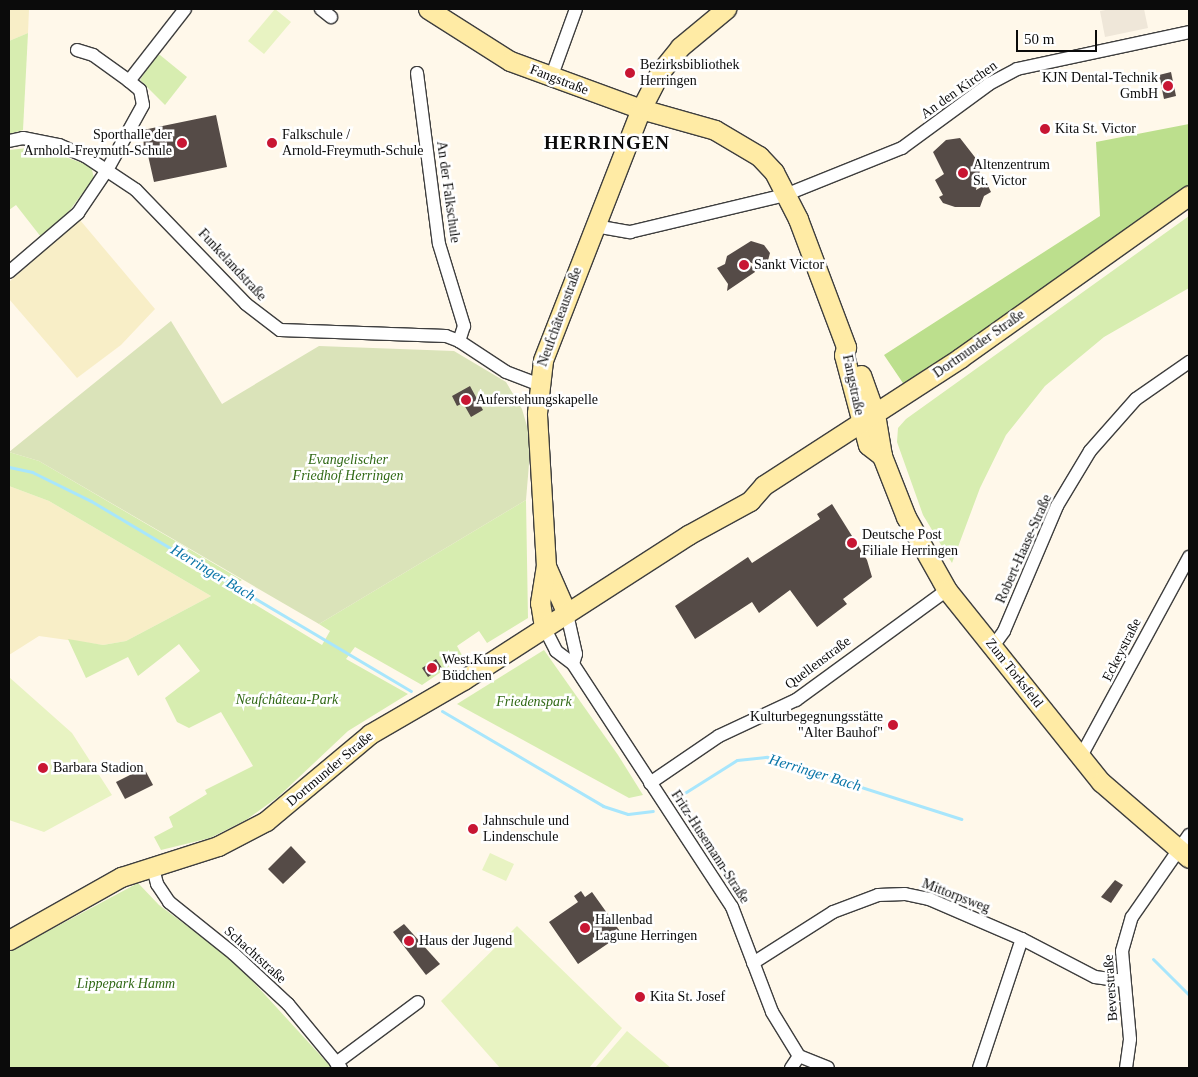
<!DOCTYPE html>
<meta charset="utf-8">
<style>
body{margin:0}
#map{position:relative;width:1198px;height:1077px;overflow:hidden;background:#fff8ea;font-family:"Times New Roman",serif}
div>[style]{position:absolute}
.farmland>*{inset:0;background:#f8eec7}
.green>*{inset:0;background:#d7edb0}
.forest>*{inset:0;background:#bcdf8d}
.cemetery>*{inset:0;background:#dae3b9}
.pitch>*{inset:0;background:#e8f3c2}
.plaza>*{inset:0;background:#efe7d9}
.stream>*{height:3px;margin:-1.5px;padding:0 1.5px;transform-origin:1.5px;border-radius:1.5px;background:#a8e6fc}
.building>*{inset:0;background:#554b47}
.roads{filter:drop-shadow(1px 0 #3e3e3e) drop-shadow(-1px 0 #3e3e3e) drop-shadow(0 1px #3e3e3e) drop-shadow(0 -1px #3e3e3e)}
.street>*{height:12px;margin:-6px;padding:0 6px;transform-origin:6px;border-radius:6px;background:#fff}
.secondary>*{height:19px;margin:-9.5px;padding:0 9.5px;transform-origin:9.5px;border-radius:9.5px;background:#ffeba5}
.dots>*{width:14px;height:14px;translate:-50% -50%;box-sizing:border-box;border:2px solid #fff;border-radius:50%}
span{translate:-50% -50%;white-space:nowrap;text-align:center;line-height:1.15;-webkit-text-stroke:5px #fff;paint-order:stroke}
.poi-label{font-size:14px;color:#0b0b0b}
.left{translate:0 -50%;text-align:left}
.right{translate:-100% -50%;text-align:right}
.street-label{font-size:14px;color:#0b0b0b}
.park-label{font-size:14px;color:#316916;font-style:italic}
.water-label{font-size:15px;color:#0975a8;font-style:italic}
.district-label{font-size:19px;color:#0b0b0b;font-weight:700;letter-spacing:1px}
.frame{position:absolute;inset:0;border:10px solid #0b0b0b;pointer-events:none}
.scale{position:absolute;left:1016px;top:30px;width:81px;height:22px;box-sizing:border-box;border:2px solid #0b0b0b;border-top:0;padding-left:6px;font-size:15px;line-height:18px;white-space:nowrap;color:#0b0b0b;-webkit-text-stroke:4px #fff;paint-order:stroke}
</style>
<div id="map">
<div class="farmland">
<i style="clip-path:polygon(9px 9px,29px 9px,28px 33px,9px 41px)"></i>
<i style="clip-path:polygon(80px 220px,155px 309px,121px 345px,77px 378px,9px 299px,9px 282px)"></i>
<i style="clip-path:polygon(9px 486px,49px 501px,211px 596px,126px 641px,103px 645px,39px 636px,9px 655px)"></i>
</div>
<div class="green">
<i style="clip-path:polygon(28px 33px,23px 130px,9px 134px,9px 41px)"></i>
<i style="clip-path:polygon(160px 55px,187px 77px,165px 105px,140px 80px,155px 56px)"></i>
<i style="clip-path:polygon(37px 147px,91px 166px,94px 178px,70px 210px,41px 237px,16px 205px,9px 210px,9px 150px)"></i>
<i style="clip-path:polygon(1189px 216px,1189px 288px,1104px 337px,1045px 386px,1006px 435px,980px 488px,952px 563px,923px 515px,897px 442px,898px 428px,906px 419px)"></i>
<i style="clip-path:polygon(9px 452px,39px 461px,242px 580px,228px 588px,322px 645px,330px 631px,319px 624px,526px 500px,528px 618px,487px 643px,479px 631px,457px 646px,463px 657px,422px 685px,355px 647px,346px 659px,408px 694px,348px 731px,278px 797px,246px 820px,210px 838px,161px 850px,154px 837px,173px 827px,169px 817px,207px 794px,205px 790px,253px 766px,221px 712px,189px 728px,177px 722px,165px 698px,200px 671px,179px 644px,138px 676px,128px 657px,86px 678px,68px 639px,103px 645px,126px 641px,211px 596px,49px 501px,9px 486px)"></i>
<i style="clip-path:polygon(544px 650px,618px 755px,643px 795px,629px 798px,457px 704px)"></i>
<i style="clip-path:polygon(138px 883px,159px 905px,234px 961px,332px 1068px,9px 1068px,9px 952px)"></i>
</div>
<div class="forest">
<i style="clip-path:polygon(1189px 124px,1189px 187px,907px 389px,884px 355px,1100px 216px,1096px 142px)"></i>
</div>
<div class="cemetery">
<i style="clip-path:polygon(171px 321px,222px 404px,319px 346px,454px 351px,506px 382px,522px 409px,531px 440px,526px 500px,319px 624px,39px 461px,9px 452px)"></i>
</div>
<div class="pitch">
<i style="clip-path:polygon(275px 9px,291px 22px,264px 54px,248px 41px)"></i>
<i style="clip-path:polygon(9px 677px,72px 733px,112px 795px,44px 832px,9px 820px)"></i>
<i style="clip-path:polygon(490px 853px,514px 864px,506px 881px,482px 870px)"></i>
<i style="clip-path:polygon(517px 926px,622px 1028px,589px 1068px,500px 1068px,441px 1001px)"></i>
<i style="clip-path:polygon(627px 1031px,671px 1068px,595px 1068px)"></i>
</div>
<div class="plaza">
<i style="clip-path:polygon(1111px 9px,1144px 9px,1148px 28px,1105px 37px,1100px 11px)"></i>
</div>
<div class="stream">
<i style="left:9px;top:467px;width:24px;rotate:12deg"></i>
<i style="left:32px;top:472px;width:66px;rotate:26.2deg"></i>
<i style="left:91px;top:501px;width:372px;rotate:30.7deg"></i>
<i style="left:442px;top:711px;width:187px;rotate:30.5deg"></i>
<i style="left:603px;top:806px;width:26px;rotate:18deg"></i>
<i style="left:628px;top:814px;width:25px;rotate:-7deg"></i>
<i style="left:675px;top:799px;width:73px;rotate:-32.2deg"></i>
<i style="left:737px;top:760px;width:30px;rotate:-6deg"></i>
<i style="left:767px;top:757px;width:204px;rotate:17.7deg"></i>
<i style="left:1153px;top:959px;width:51px;rotate:45deg"></i>
</div>
<div class="building">
<i style="clip-path:polygon(1171px 72px,1176px 96px,1164px 99px,1159px 75px)"></i>
<i style="clip-path:polygon(216px 115px,227px 167px,154px 182px,147px 151px,144px 151px,143px 130px)"></i>
<i style="clip-path:polygon(960px 138px,981px 165px,976px 190px,987px 184px,991px 192px,984px 196px,980px 207px,955px 207px,943px 203px,939px 197px,943px 195px,935px 180px,944px 174px,933px 152px,946px 140px)"></i>
<i style="clip-path:polygon(751px 241px,764px 245px,770px 253px,766px 268px,749px 262px,755px 272px,727px 291px,728px 284px,717px 268px,725px 264px,727px 256px)"></i>
<i style="clip-path:polygon(470px 386px,483px 410px,471px 417px,463px 403px,457px 406px,452px 396px)"></i>
<i style="clip-path:polygon(832px 504px,867px 560px,872px 577px,843px 599px,847px 604px,817px 627px,790px 590px,759px 613px,752px 602px,695px 639px,675px 606px,748px 557px,752px 563px,820px 519px,817px 514px)"></i>
<i style="clip-path:polygon(436px 659px,442px 668px,428px 677px,422px 668px)"></i>
<i style="clip-path:polygon(144px 768px,153px 785px,125px 799px,116px 782px)"></i>
<i style="clip-path:polygon(291px 846px,306px 862px,283px 884px,268px 869px)"></i>
<i style="clip-path:polygon(1115px 880px,1123px 885px,1111px 903px,1101px 897px)"></i>
<i style="clip-path:polygon(581px 891px,585px 897px,592px 892px,622px 934px,578px 964px,549px 922px,578px 902px,574px 896px)"></i>
<i style="clip-path:polygon(404px 924px,440px 964px,426px 975px,393px 932px)"></i>
</div>
<div class="roads">
<div class="street">
<i style="left:321px;top:9px;width:13px;rotate:39deg"></i>
<i style="left:77px;top:50px;width:17px;rotate:17deg"></i>
<i style="left:93px;top:55px;width:44px;rotate:35.8deg"></i>
<i style="left:417px;top:73px;width:172px;rotate:82.7deg"></i>
<i style="left:439px;top:244px;width:86px;rotate:73deg"></i>
<i style="left:464px;top:326px;width:16px;rotate:108deg"></i>
<i style="left:551px;top:78px;width:73px;rotate:-70.1deg"></i>
<i style="left:9px;top:141px;width:14px;rotate:-12deg"></i>
<i style="left:23px;top:138px;width:37px;rotate:11deg"></i>
<i style="left:59px;top:145px;width:28px;rotate:23deg"></i>
<i style="left:85px;top:156px;width:61px;rotate:33.7deg"></i>
<i style="left:136px;top:190px;width:158px;rotate:46deg"></i>
<i style="left:246px;top:304px;width:43px;rotate:37.4deg"></i>
<i style="left:280px;top:330px;width:166px;rotate:2.1deg"></i>
<i style="left:446px;top:336px;width:14px;rotate:21deg"></i>
<i style="left:459px;top:341px;width:56px;rotate:33.4deg"></i>
<i style="left:506px;top:372px;width:34px;rotate:21deg"></i>
<i style="left:595px;top:226px;width:36px;rotate:10deg"></i>
<i style="left:630px;top:232px;width:159px;rotate:-13.4deg"></i>
<i style="left:785px;top:195px;width:126px;rotate:-21.9deg"></i>
<i style="left:902px;top:148px;width:108px;rotate:-36.3deg"></i>
<i style="left:989px;top:84px;width:32px;rotate:-28deg"></i>
<i style="left:1017px;top:69px;width:176px;rotate:-12.1deg"></i>
<i style="left:9px;top:272px;width:91px;rotate:-40.5deg"></i>
<i style="left:78px;top:213px;width:52px;rotate:-56deg"></i>
<i style="left:107px;top:170px;width:74px;rotate:-61deg"></i>
<i style="left:143px;top:105px;width:15px;rotate:-101deg"></i>
<i style="left:140px;top:90px;width:14px;rotate:-141deg"></i>
<i style="left:129px;top:81px;width:91px;rotate:-52.1deg"></i>
<i style="left:567px;top:614px;width:41px;rotate:77.3deg"></i>
<i style="left:576px;top:654px;width:10px;rotate:107deg"></i>
<i style="left:544px;top:627px;width:27px;rotate:63deg"></i>
<i style="left:556px;top:651px;width:21px;rotate:37deg"></i>
<i style="left:573px;top:664px;width:290px;rotate:56.8deg"></i>
<i style="left:732px;top:907px;width:112px;rotate:69.1deg"></i>
<i style="left:772px;top:1012px;width:52px;rotate:58.5deg"></i>
<i style="left:994px;top:645px;width:17px;rotate:-54deg"></i>
<i style="left:1004px;top:631px;width:136px;rotate:-67deg"></i>
<i style="left:1057px;top:506px;width:64px;rotate:-59deg"></i>
<i style="left:1090px;top:451px;width:69px;rotate:-48.5deg"></i>
<i style="left:1136px;top:399px;width:65px;rotate:-34.9deg"></i>
<i style="left:1080px;top:758px;width:229px;rotate:-61.5deg"></i>
<i style="left:650px;top:783px;width:83px;rotate:-34.3deg"></i>
<i style="left:719px;top:736px;width:85px;rotate:-25.1deg"></i>
<i style="left:796px;top:700px;width:187px;rotate:-36.1deg"></i>
<i style="left:152px;top:865px;width:20px;rotate:75deg"></i>
<i style="left:157px;top:884px;width:22px;rotate:56deg"></i>
<i style="left:169px;top:902px;width:83px;rotate:38.7deg"></i>
<i style="left:234px;top:954px;width:74px;rotate:42.8deg"></i>
<i style="left:288px;top:1004px;width:83px;rotate:50.4deg"></i>
<i style="left:753px;top:963px;width:95px;rotate:-32.5deg"></i>
<i style="left:833px;top:912px;width:48px;rotate:-20.7deg"></i>
<i style="left:878px;top:895px;width:27px;rotate:-2deg"></i>
<i style="left:905px;top:894px;width:25px;rotate:12deg"></i>
<i style="left:929px;top:899px;width:101px;rotate:23.3deg"></i>
<i style="left:1022px;top:939px;width:82px;rotate:27.5deg"></i>
<i style="left:1095px;top:977px;width:29px;rotate:8deg"></i>
<i style="left:799px;top:1056px;width:31px;rotate:22deg"></i>
<i style="left:336px;top:1063px;width:102px;rotate:-36.6deg"></i>
<i style="left:791px;top:1068px;width:14px;rotate:-56deg"></i>
<i style="left:979px;top:1068px;width:136px;rotate:-71.6deg"></i>
<i style="left:1126px;top:1068px;width:29px;rotate:-82deg"></i>
<i style="left:1130px;top:1039px;width:88px;rotate:-95.2deg"></i>
<i style="left:1122px;top:951px;width:35px;rotate:-74deg"></i>
<i style="left:1132px;top:917px;width:100px;rotate:-55.2deg"></i>
</div>
<div class="secondary">
<i style="left:428px;top:9px;width:97px;rotate:32.4deg"></i>
<i style="left:510px;top:61px;width:140px;rotate:20.1deg"></i>
<i style="left:641px;top:109px;width:77px;rotate:15.8deg"></i>
<i style="left:715px;top:130px;width:51px;rotate:30.6deg"></i>
<i style="left:759px;top:156px;width:22px;rotate:47deg"></i>
<i style="left:774px;top:172px;width:53px;rotate:62.9deg"></i>
<i style="left:798px;top:219px;width:137px;rotate:69.4deg"></i>
<i style="left:846px;top:347px;width:8px;rotate:104deg"></i>
<i style="left:844px;top:355px;width:93px;rotate:75.1deg"></i>
<i style="left:868px;top:445px;width:18px;rotate:38deg"></i>
<i style="left:861px;top:375px;width:41px;rotate:70.3deg"></i>
<i style="left:875px;top:414px;width:43px;rotate:80.5deg"></i>
<i style="left:882px;top:456px;width:66px;rotate:68.5deg"></i>
<i style="left:906px;top:517px;width:84px;rotate:60.7deg"></i>
<i style="left:947px;top:590px;width:246px;rotate:51.3deg"></i>
<i style="left:1101px;top:782px;width:116px;rotate:40.8deg"></i>
<i style="left:546px;top:566px;width:52px;rotate:66.4deg"></i>
<i style="left:544px;top:627px;width:24px;rotate:-99deg"></i>
<i style="left:540px;top:603px;width:37px;rotate:-81deg"></i>
<i style="left:546px;top:566px;width:153px;rotate:-93.4deg"></i>
<i style="left:537px;top:413px;width:53px;rotate:-83.5deg"></i>
<i style="left:543px;top:360px;width:269px;rotate:-68.7deg"></i>
<i style="left:641px;top:109px;width:42px;rotate:-62.8deg"></i>
<i style="left:660px;top:72px;width:32px;rotate:-51deg"></i>
<i style="left:680px;top:47px;width:60px;rotate:-39.6deg"></i>
<i style="left:9px;top:940px;width:129px;rotate:-29.4deg"></i>
<i style="left:121px;top:877px;width:102px;rotate:-17.7deg"></i>
<i style="left:218px;top:846px;width:54px;rotate:-27.5deg"></i>
<i style="left:266px;top:821px;width:136px;rotate:-39.9deg"></i>
<i style="left:370px;top:734px;width:108px;rotate:-30.1deg"></i>
<i style="left:463px;top:680px;width:268px;rotate:-32.8deg"></i>
<i style="left:688px;top:535px;width:71px;rotate:-28.7deg"></i>
<i style="left:750px;top:501px;width:21px;rotate:-49deg"></i>
<i style="left:764px;top:485px;width:234px;rotate:-32.9deg"></i>
<i style="left:960px;top:358px;width:281px;rotate:-35.4deg"></i>
</div>
</div>
<div class="dots">
<i style="left:630px;top:73px;background:#c81633"></i>
<i style="left:1168px;top:86px;background:#c81633"></i>
<i style="left:1045px;top:129px;background:#c81633"></i>
<i style="left:182px;top:143px;background:#c81633"></i>
<i style="left:272px;top:143px;background:#c81633"></i>
<i style="left:963px;top:173px;background:#c81633"></i>
<i style="left:744px;top:265px;background:#c81633"></i>
<i style="left:466px;top:400px;background:#c81633"></i>
<i style="left:852px;top:543px;background:#c81633"></i>
<i style="left:432px;top:668px;background:#c81633"></i>
<i style="left:893px;top:725px;background:#c81633"></i>
<i style="left:43px;top:768px;background:#c81633"></i>
<i style="left:473px;top:829px;background:#c81633"></i>
<i style="left:585px;top:928px;background:#c81633"></i>
<i style="left:409px;top:941px;background:#c81633"></i>
<i style="left:640px;top:997px;background:#c81633"></i>
</div>
<div class="poi-label">
<span class="left" style="left:640px;top:73px">Bezirksbibliothek<br>Herringen</span>
<span class="right" style="left:1158px;top:86px">KJN Dental-Technik<br>GmbH</span>
<span class="left" style="left:1055px;top:129px">Kita St. Victor</span>
<span class="right" style="left:172px;top:143px">Sporthalle der<br>Arnhold-Freymuth-Schule</span>
<span class="left" style="left:282px;top:143px">Falkschule /<br>Arnold-Freymuth-Schule</span>
<span class="left" style="left:973px;top:173px">Altenzentrum<br>St. Victor</span>
<span class="left" style="left:754px;top:265px">Sankt Victor</span>
<span class="left" style="left:476px;top:400px">Auferstehungskapelle</span>
<span class="left" style="left:862px;top:543px">Deutsche Post<br>Filiale Herringen</span>
<span class="left" style="left:442px;top:668px">West.Kunst<br>Büdchen</span>
<span class="right" style="left:883px;top:725px">Kulturbegegnungsstätte<br>"Alter Bauhof"</span>
<span class="left" style="left:53px;top:768px">Barbara Stadion</span>
<span class="left" style="left:483px;top:829px">Jahnschule und<br>Lindenschule</span>
<span class="left" style="left:595px;top:928px">Hallenbad<br>Lagune Herringen</span>
<span class="left" style="left:419px;top:941px">Haus der Jugend</span>
<span class="left" style="left:650px;top:997px">Kita St. Josef</span>
</div>
<div class="street-label">
<span style="left:559px;top:80px;rotate:21deg">Fangstraße</span>
<span style="left:959px;top:90px;rotate:-35deg">An den Kirchen</span>
<span style="left:448px;top:192px;rotate:82deg">An der Falkschule</span>
<span style="left:232px;top:265px;rotate:47deg">Funkelandstraße</span>
<span style="left:560px;top:317px;rotate:-70deg">Neufchâteaustraße</span>
<span style="left:979px;top:344px;rotate:-35deg">Dortmunder Straße</span>
<span style="left:853px;top:385px;rotate:78deg">Fangstraße</span>
<span style="left:1024px;top:549px;rotate:-66deg">Robert-Haase-Straße</span>
<span style="left:1122px;top:650px;rotate:-63deg">Eckeystraße</span>
<span style="left:818px;top:663px;rotate:-37deg">Quellenstraße</span>
<span style="left:1014px;top:673px;rotate:52deg">Zum Torksfeld</span>
<span style="left:330px;top:769px;rotate:-40deg">Dortmunder Straße</span>
<span style="left:710px;top:847px;rotate:57deg">Fritz-Husemann-Straße</span>
<span style="left:956px;top:896px;rotate:21deg">Mittorpsweg</span>
<span style="left:255px;top:955px;rotate:42deg">Schachtstraße</span>
<span style="left:1111px;top:988px;rotate:-94deg">Beverstraße</span>
</div>
<div class="park-label">
<span style="left:348px;top:468px">Evangelischer<br>Friedhof Herringen</span>
<span style="left:287px;top:700px">Neufchâteau-Park</span>
<span style="left:534px;top:702px">Friedenspark</span>
<span style="left:126px;top:984px">Lippepark Hamm</span>
</div>
<div class="water-label">
<span style="left:213px;top:573px;rotate:31deg">Herringer Bach</span>
<span style="left:815px;top:773px;rotate:17deg">Herringer Bach</span>
</div>
<div class="district-label">
<span style="left:607px;top:143px">HERRINGEN</span>
</div>
<div class="frame"></div>
<div class="scale">50 m</div>
</div>
